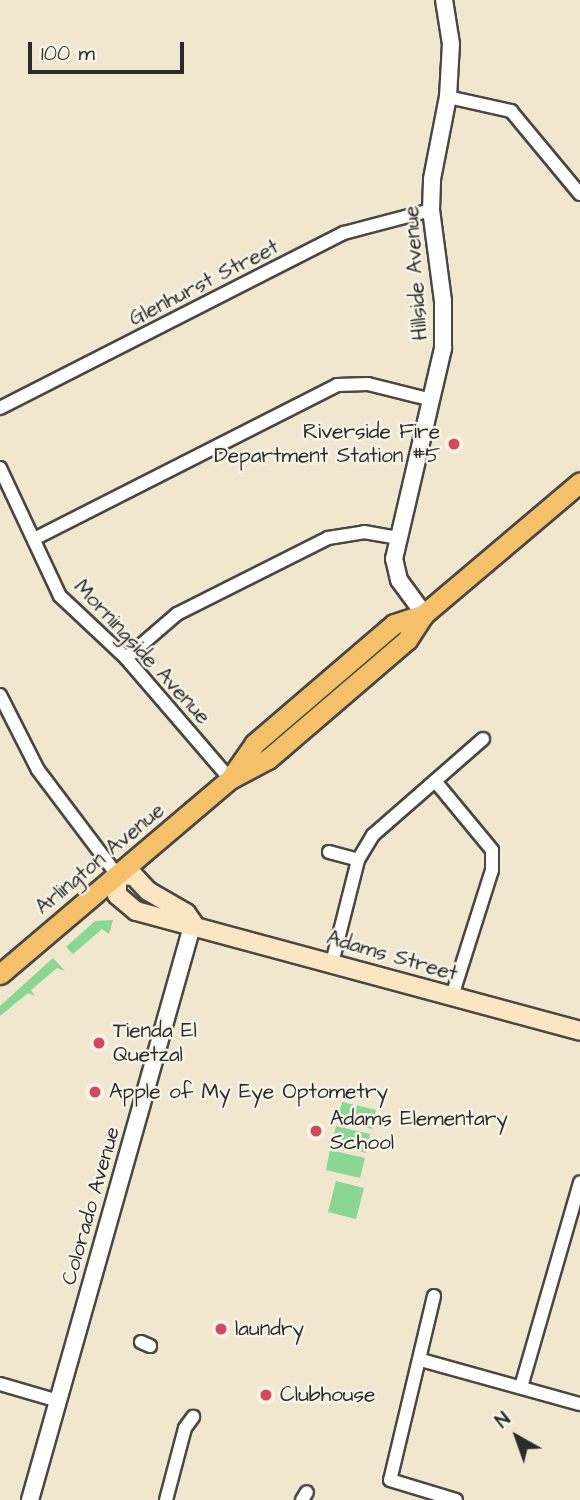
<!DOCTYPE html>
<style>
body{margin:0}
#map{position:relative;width:580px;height:1500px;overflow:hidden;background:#f1e7cf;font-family:"Architects Daughter",sans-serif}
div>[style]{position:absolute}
.green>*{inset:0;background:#8ad693}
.roads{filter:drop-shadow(2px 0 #494744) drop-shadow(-2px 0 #494744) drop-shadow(0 2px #494744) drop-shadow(0 -2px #494744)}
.minor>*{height:12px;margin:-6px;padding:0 6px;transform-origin:6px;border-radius:6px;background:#fff}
.tertiary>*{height:16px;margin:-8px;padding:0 8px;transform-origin:8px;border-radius:8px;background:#fff}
.secondary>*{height:18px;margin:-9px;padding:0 9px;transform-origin:9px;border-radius:9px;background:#fbe6c3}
.primary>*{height:19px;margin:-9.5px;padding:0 9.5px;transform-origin:9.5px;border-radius:9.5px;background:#f4c16a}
.dots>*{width:19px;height:19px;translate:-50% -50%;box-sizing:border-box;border:4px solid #f7f3e8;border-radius:50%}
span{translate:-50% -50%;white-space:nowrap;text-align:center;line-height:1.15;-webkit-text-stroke:5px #f7f3e8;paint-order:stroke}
.street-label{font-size:21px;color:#2b2b2b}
.poi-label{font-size:21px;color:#2b2b2b}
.right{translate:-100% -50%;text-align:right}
.left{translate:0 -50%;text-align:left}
.north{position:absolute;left:482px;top:1402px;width:70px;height:70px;-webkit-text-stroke:5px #f7f3e8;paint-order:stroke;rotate:320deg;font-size:19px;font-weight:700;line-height:28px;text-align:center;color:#2b2b2b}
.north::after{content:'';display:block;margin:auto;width:24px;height:32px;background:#2b2b2b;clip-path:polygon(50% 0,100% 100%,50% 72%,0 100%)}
.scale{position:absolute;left:28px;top:42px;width:156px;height:32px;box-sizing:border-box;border:4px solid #2b2b2b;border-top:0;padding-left:9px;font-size:21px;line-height:24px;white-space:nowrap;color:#2b2b2b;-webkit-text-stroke:5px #f7f3e8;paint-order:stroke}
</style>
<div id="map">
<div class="green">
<i style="clip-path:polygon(113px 920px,109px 934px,102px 929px,73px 954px,66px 947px,95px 921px)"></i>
<i style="clip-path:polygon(53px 958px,65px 971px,57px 968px,31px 990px,35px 996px,28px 993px,0 1016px,0 1006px)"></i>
<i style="clip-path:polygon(342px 1102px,376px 1110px,372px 1129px,337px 1121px)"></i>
<i style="clip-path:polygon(336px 1126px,370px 1134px,366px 1153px,331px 1145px)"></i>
<i style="clip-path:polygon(330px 1150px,365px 1158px,360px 1178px,326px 1170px)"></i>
<i style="clip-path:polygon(336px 1181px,364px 1188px,356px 1219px,328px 1212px)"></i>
</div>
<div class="roads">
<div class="minor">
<i style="left:448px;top:97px;width:65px;rotate:12.5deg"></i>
<i style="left:511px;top:111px;width:108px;rotate:50.3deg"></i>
<i style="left:0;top:408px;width:386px;rotate:-27deg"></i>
<i style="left:344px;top:233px;width:90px;rotate:-14.8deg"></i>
<i style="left:0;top:468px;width:141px;rotate:64.9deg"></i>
<i style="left:60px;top:596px;width:91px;rotate:43.2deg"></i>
<i style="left:126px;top:658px;width:160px;rotate:49.3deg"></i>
<i style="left:34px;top:539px;width:340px;rotate:-26.9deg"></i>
<i style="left:337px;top:385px;width:31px;rotate:-2deg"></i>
<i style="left:368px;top:384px;width:66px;rotate:14deg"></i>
<i style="left:126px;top:658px;width:67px;rotate:-40.8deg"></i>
<i style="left:177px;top:614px;width:169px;rotate:-26.7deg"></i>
<i style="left:328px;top:538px;width:36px;rotate:-9deg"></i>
<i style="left:364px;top:532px;width:34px;rotate:10deg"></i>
<i style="left:0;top:695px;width:84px;rotate:63.1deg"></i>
<i style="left:38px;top:770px;width:131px;rotate:53deg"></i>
<i style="left:435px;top:781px;width:89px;rotate:50.4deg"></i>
<i style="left:492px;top:850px;width:20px;rotate:90deg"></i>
<i style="left:492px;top:870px;width:132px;rotate:107.6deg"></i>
<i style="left:329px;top:852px;width:30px;rotate:15deg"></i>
<i style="left:332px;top:963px;width:106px;rotate:-75.8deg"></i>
<i style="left:358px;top:860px;width:29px;rotate:-59deg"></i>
<i style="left:373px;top:835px;width:146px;rotate:-41.1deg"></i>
<i style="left:434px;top:1296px;width:189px;rotate:103.4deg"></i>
<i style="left:390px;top:1480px;width:69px;rotate:16.9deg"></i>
<i style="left:141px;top:1342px;width:10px;rotate:24deg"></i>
<i style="left:421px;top:1360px;width:165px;rotate:15.5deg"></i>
<i style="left:0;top:1384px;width:60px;rotate:16.3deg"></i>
<i style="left:521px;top:1387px;width:213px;rotate:-73.9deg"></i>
<i style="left:166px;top:1500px;width:74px;rotate:-75.2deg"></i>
<i style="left:185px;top:1428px;width:14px;rotate:-54deg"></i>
<i style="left:302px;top:1500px;width:9px;rotate:-58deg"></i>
</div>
<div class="tertiary">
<i style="left:424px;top:614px;width:42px;rotate:-126.3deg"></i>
<i style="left:399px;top:580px;width:22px;rotate:-103deg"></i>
<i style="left:394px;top:559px;width:217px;rotate:-76.9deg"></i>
<i style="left:443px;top:348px;width:47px;rotate:-90deg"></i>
<i style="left:443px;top:301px;width:92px;rotate:-97.5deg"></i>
<i style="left:431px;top:210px;width:31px;rotate:-88deg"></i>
<i style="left:432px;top:179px;width:84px;rotate:-79deg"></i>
<i style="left:448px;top:97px;width:53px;rotate:-86.8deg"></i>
<i style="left:451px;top:44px;width:45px;rotate:-99deg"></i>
<i style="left:30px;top:1500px;width:600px;rotate:-74.23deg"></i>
</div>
<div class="secondary">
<i style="left:193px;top:923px;width:12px;rotate:-125deg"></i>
<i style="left:186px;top:913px;width:44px;rotate:-149.9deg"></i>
<i style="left:148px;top:891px;width:21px;rotate:-133deg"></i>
<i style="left:134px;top:876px;width:17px;rotate:-177deg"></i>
<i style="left:117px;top:875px;width:20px;rotate:90deg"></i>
<i style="left:117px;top:895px;width:25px;rotate:40deg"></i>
<i style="left:136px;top:911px;width:460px;rotate:15.1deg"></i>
</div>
<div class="primary">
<i style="left:232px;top:776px;width:39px;rotate:-55deg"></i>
<i style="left:254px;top:744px;width:184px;rotate:-40.6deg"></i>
<i style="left:394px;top:624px;width:32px;rotate:-18deg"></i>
<i style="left:0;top:974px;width:302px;rotate:-40.3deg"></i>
<i style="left:230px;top:779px;width:43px;rotate:-27.8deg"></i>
<i style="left:268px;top:759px;width:183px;rotate:-40.6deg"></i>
<i style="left:407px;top:640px;width:31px;rotate:-57deg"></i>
<i style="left:424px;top:614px;width:204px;rotate:-40.2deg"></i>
</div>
</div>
<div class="dots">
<i style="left:454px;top:444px;background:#d1495b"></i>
<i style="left:99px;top:1043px;background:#d1495b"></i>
<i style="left:95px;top:1092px;background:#d1495b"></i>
<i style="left:316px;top:1131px;background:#d1495b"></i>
<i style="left:221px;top:1329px;background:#d1495b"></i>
<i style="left:266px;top:1395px;background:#d1495b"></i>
</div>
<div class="street-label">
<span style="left:416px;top:273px;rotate:-94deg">Hillside Avenue</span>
<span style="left:204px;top:283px;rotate:-27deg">Glenhurst Street</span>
<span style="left:142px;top:652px;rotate:47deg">Morningside Avenue</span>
<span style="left:100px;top:859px;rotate:-40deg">Arlington Avenue</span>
<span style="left:392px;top:956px;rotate:16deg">Adams Street</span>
<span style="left:91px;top:1206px;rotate:-74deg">Colorado Avenue</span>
</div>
<div class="poi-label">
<span class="right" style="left:440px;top:444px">Riverside Fire<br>Department Station #5</span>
<span class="left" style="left:113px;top:1043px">Tienda El<br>Quetzal</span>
<span class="left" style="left:109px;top:1092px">Apple of My Eye Optometry</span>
<span class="left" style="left:330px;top:1131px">Adams Elementary<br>School</span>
<span class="left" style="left:235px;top:1329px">laundry</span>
<span class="left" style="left:280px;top:1395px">Clubhouse</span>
</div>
<div class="north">N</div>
<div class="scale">100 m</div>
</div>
